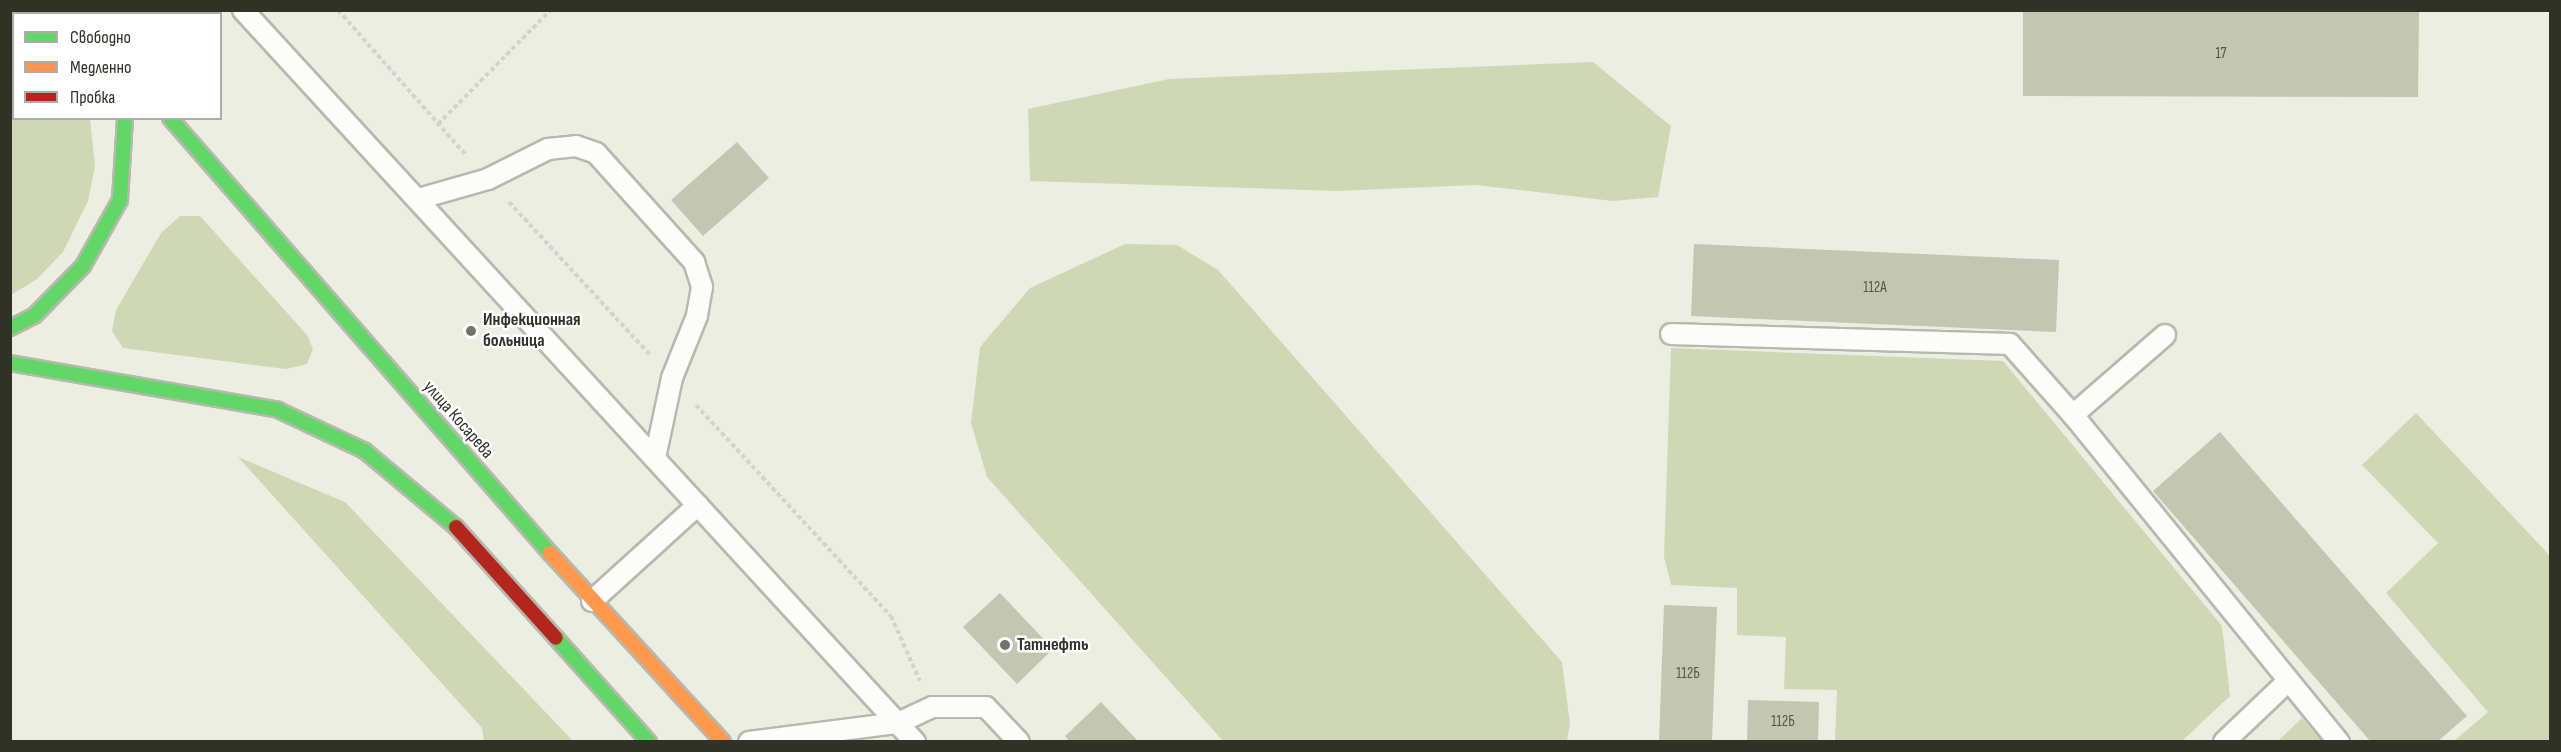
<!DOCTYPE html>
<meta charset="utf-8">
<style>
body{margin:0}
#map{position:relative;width:2561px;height:752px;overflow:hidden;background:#eceee2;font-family:"Sofia Sans Condensed",sans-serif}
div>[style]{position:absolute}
.green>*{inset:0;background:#d0d7b5}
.building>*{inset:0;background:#c3c6b1}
.path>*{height:4px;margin-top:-2px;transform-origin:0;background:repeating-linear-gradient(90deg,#d2d4cf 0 4.5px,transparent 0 7.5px)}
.roads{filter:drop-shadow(2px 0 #b7b9af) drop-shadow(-2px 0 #b7b9af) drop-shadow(0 2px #b7b9af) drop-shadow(0 -2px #b7b9af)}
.lane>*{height:20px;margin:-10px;padding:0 10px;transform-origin:10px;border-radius:10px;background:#fcfcfb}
.fast>*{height:14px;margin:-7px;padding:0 7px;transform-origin:7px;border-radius:7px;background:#63d668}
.slow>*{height:14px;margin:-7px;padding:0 7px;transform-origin:7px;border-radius:7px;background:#ff974d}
.jam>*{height:14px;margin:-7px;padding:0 7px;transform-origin:7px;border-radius:7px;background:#b3261e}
.dots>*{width:16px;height:16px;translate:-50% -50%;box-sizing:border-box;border:3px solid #fff;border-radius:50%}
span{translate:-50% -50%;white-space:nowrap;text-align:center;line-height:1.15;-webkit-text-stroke:5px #fff;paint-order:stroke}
.number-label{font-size:15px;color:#55574a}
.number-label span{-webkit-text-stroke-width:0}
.poi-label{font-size:18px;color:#303228;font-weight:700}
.left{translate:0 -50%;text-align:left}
.street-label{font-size:18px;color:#303228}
.frame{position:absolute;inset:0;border:12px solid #303228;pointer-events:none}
.legend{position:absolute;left:12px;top:12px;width:210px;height:108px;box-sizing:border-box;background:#fff;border:2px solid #acada9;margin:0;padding:8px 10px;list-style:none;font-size:18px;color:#303228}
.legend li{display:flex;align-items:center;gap:12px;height:30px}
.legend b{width:30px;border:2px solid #acada9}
</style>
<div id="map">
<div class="green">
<i style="clip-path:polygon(11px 14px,14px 118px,90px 119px,95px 166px,88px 201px,63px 252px,37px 279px,11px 295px)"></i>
<i style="clip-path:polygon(1593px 62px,1671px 126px,1658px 197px,1613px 201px,1476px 185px,1338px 191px,1030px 181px,1028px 109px,1169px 79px)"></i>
<i style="clip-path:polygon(180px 216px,200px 216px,307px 335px,313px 349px,307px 364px,286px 369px,123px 348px,112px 331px,116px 310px,161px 233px)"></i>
<i style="clip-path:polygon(1125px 244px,1177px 245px,1218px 270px,1562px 662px,1570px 724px,1567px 741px,1223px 741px,987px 477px,971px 423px,980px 347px,1030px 288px)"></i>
<i style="clip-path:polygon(1671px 348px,2003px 361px,2222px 626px,2230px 696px,2182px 741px,1835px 741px,1837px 690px,1784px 689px,1786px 637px,1737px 635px,1737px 588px,1671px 585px,1664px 557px)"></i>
<i style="clip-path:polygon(2416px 413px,2550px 556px,2550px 741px,2454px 741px,2488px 712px,2386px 593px,2438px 543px,2362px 465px)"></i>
<i style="clip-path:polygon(238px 457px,345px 502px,573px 741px,484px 741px,482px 728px)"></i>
<i style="clip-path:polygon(2302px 718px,2322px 741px,2278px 741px)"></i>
</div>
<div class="building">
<i style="clip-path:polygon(2023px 11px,2419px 12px,2418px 97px,2023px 96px)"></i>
<i style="clip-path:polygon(737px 142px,769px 178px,703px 236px,671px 200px)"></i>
<i style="clip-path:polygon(1694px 244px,2059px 260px,2056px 332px,1691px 316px)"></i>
<i style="clip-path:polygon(2220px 432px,2467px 716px,2437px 742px,2371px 742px,2153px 491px)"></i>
<i style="clip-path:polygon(1000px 593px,1053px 649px,1017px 684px,963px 627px)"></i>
<i style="clip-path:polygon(1664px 605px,1717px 607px,1712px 742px,1659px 742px)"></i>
<i style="clip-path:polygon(1748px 700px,1819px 702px,1818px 742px,1747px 742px)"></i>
<i style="clip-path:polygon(1101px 702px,1139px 742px,1070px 742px,1065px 736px)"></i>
</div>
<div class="path">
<i style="left:338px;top:10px;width:192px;rotate:48.6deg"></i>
<i style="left:438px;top:124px;width:161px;rotate:-45.3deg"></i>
<i style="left:509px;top:202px;width:208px;rotate:47.3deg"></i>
<i style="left:696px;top:405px;width:287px;rotate:47.3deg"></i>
<i style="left:891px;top:616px;width:71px;rotate:66deg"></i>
</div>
<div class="roads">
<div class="lane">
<i style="left:243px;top:10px;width:994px;rotate:47.45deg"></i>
<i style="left:418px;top:199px;width:73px;rotate:-15.9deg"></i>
<i style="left:488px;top:179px;width:67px;rotate:-26.6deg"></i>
<i style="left:548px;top:149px;width:28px;rotate:-6deg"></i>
<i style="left:576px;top:146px;width:21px;rotate:19deg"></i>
<i style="left:596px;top:153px;width:147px;rotate:48deg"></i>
<i style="left:694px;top:262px;width:26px;rotate:72deg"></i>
<i style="left:702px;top:287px;width:29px;rotate:100deg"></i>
<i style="left:697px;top:316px;width:67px;rotate:112deg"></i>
<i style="left:672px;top:378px;width:82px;rotate:102deg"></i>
<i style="left:1671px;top:334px;width:339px;rotate:1.7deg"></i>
<i style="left:2010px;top:344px;width:95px;rotate:48.4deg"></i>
<i style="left:2073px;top:415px;width:422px;rotate:50.9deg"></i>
<i style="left:2073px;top:415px;width:122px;rotate:-41deg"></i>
<i style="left:592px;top:601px;width:143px;rotate:-42.2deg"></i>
<i style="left:749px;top:742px;width:150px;rotate:-7.3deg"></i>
<i style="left:898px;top:723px;width:38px;rotate:-25deg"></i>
<i style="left:932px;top:707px;width:54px"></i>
<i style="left:986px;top:707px;width:48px;rotate:46.7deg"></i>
<i style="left:2224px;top:742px;width:87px;rotate:-43.6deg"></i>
</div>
<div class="fast">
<i style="left:77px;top:10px;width:4px;rotate:63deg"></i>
<i style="left:170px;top:118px;width:578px;rotate:48.86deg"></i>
<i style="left:10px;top:328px;width:27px;rotate:-27deg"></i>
<i style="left:34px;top:316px;width:70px;rotate:-45.6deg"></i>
<i style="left:83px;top:266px;width:76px;rotate:-60.7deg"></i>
<i style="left:120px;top:200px;width:82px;rotate:-86.5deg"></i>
<i style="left:10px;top:363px;width:272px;rotate:9.9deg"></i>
<i style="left:278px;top:410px;width:96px;rotate:25.2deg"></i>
<i style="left:365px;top:451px;width:119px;rotate:39.9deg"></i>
<i style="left:556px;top:638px;width:140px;rotate:48.2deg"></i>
</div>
<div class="slow">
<i style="left:550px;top:553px;width:256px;rotate:47.5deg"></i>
</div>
<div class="jam">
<i style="left:456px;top:527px;width:149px;rotate:48deg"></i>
</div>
</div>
<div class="dots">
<i style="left:471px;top:331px;background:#727469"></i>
<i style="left:1005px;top:645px;background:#727469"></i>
</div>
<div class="number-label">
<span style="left:2221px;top:54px">17</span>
<span style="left:1875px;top:288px">112А</span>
<span style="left:1688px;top:674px">112Б</span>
<span style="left:1783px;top:722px">112Б</span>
</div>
<div class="poi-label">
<span class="left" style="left:483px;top:331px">Инфекционная<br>больница</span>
<span class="left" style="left:1017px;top:645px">Татнефть</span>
</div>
<div class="street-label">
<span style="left:458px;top:420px;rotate:49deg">улица Косарева</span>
</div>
<div class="frame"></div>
<ul class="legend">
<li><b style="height:8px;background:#63d668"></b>Свободно</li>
<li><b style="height:8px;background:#ff974d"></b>Медленно</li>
<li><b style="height:8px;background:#b3261e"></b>Пробка</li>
</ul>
</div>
